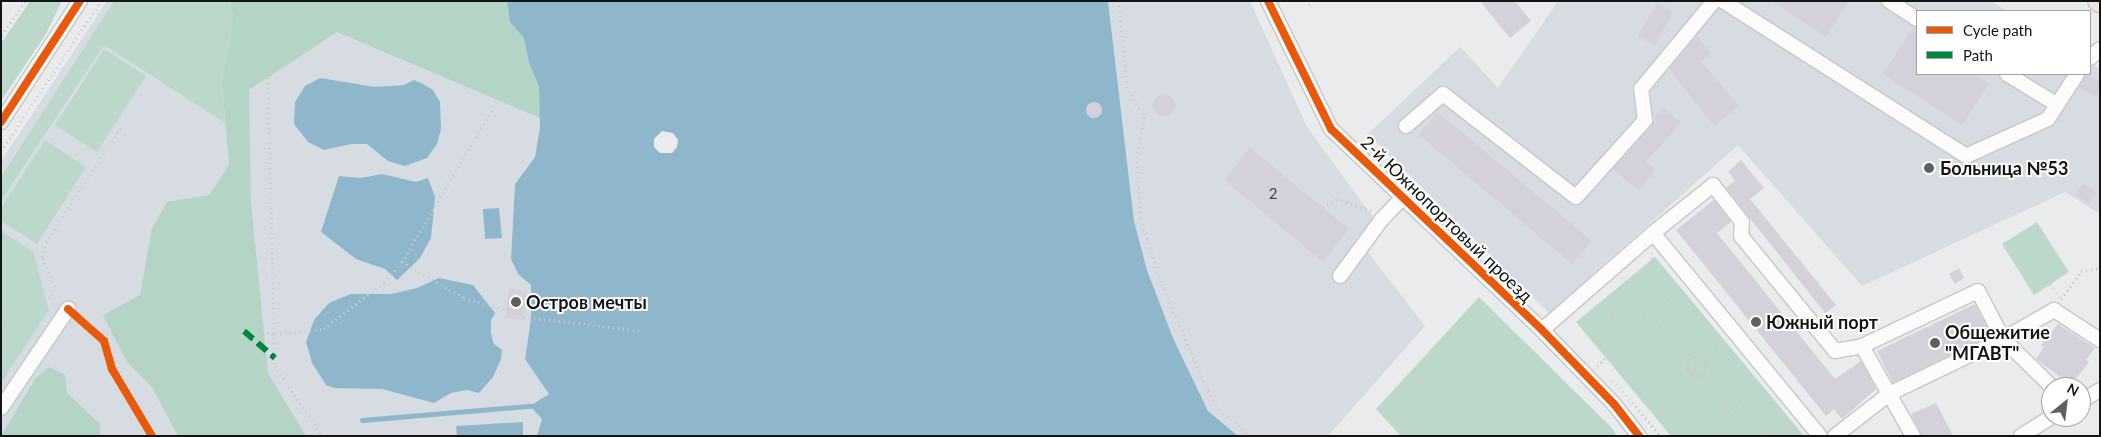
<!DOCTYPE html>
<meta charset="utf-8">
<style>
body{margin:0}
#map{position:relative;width:2101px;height:437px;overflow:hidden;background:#e9ebed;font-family:Lato,sans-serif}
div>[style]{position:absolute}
.built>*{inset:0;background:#d7dce2}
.green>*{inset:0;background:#bcd8cb}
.forest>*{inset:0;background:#b4d4c5}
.water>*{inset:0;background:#8fb7cb}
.stream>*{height:4.5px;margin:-2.25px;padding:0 2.25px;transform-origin:2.25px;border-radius:2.25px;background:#8fb7cb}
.building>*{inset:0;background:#d4d1db}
.round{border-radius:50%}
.path>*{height:2.5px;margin-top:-1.25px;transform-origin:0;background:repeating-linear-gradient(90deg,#c9caca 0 1px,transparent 0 5px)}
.path>.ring{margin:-1.25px;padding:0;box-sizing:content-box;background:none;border:2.5px solid #c9caca;border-radius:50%}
.roads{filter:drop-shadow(1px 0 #c5c7c9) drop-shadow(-1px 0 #c5c7c9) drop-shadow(0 1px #c5c7c9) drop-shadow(0 -1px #c5c7c9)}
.minor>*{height:14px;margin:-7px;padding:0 7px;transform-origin:7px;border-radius:7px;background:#fcfcfc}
.major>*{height:18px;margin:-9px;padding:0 9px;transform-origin:9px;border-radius:9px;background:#ece5e0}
.quiet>*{height:6px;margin-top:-3px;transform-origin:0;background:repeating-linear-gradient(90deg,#00873e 0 12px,transparent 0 18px)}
.cycleway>*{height:8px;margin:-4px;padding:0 4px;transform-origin:4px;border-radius:4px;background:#e8590c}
.dots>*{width:14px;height:14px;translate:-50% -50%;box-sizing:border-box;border:2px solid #fff;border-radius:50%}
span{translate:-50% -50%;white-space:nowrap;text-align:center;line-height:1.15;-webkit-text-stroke:4px #fff;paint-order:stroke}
.number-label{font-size:15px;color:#434346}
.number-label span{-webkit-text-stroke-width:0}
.poi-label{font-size:18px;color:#131415;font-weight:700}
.left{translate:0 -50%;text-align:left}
.street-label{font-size:18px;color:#131415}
.frame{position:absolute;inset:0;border:2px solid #131415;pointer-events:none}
.legend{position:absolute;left:1916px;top:10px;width:175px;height:65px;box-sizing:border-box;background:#fff;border:1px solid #a1a1a1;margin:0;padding:6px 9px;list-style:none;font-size:15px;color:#131415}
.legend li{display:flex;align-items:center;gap:10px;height:25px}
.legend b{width:25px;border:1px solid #a1a1a1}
.north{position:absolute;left:2041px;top:377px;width:50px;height:50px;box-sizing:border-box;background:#fff;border:1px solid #a1a1a1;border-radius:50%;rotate:29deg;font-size:14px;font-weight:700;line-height:20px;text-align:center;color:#131415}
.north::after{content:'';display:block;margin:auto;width:18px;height:22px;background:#5e5f61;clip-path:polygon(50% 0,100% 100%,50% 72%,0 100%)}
</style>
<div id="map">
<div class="built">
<i style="clip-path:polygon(107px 1px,507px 1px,510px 22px,539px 87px,540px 127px,535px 157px,515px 184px,511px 259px,518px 274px,531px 284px,531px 318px,525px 359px,550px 394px,537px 436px,1px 436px,1px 161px)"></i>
<i style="clip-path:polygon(1108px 1px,1250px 1px,1307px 127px,1380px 227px,1356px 237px,1425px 326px,1328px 436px,1238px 436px,1208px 411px,1173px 338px,1147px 270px,1134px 221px)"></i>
<i style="clip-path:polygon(1558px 1px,1991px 1px,2007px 11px,1917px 11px,1917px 74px,2090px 74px,2090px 63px,2100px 69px,2100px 214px,2065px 192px,1862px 286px,1738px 145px,1549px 313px,1368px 134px,1460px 47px,1498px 88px)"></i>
</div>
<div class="green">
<i style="clip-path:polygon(30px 1px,62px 1px,46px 34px,1px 101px,1px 43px)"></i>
<i style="clip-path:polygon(114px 1px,229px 1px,233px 15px,230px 41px,222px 80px,225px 123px,104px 45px,1px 201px,1px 177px)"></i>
<i style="clip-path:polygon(104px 49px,146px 76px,97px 152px,55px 125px)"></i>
<i style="clip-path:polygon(45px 140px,86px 167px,37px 244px,1px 221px,1px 208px)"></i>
<i style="clip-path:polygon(2037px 222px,2069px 272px,2034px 295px,2002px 244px)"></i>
<i style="clip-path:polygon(1px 231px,33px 251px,49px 310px,1px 383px)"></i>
<i style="clip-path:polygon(1655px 257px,1681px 288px,1804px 436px,1671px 436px,1576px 322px)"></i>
<i style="clip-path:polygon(1479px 297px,1612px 428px,1617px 436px,1400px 435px,1376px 409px)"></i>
</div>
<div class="forest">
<i style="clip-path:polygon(229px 1px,507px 1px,510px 22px,524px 38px,529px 63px,539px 87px,540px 118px,337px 32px,249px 90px,251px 203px,268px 373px,306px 436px,178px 436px,152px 387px,127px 362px,103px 315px,140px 295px,152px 228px,167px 202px,209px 195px,229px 165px,222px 80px,230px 41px,233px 15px)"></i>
<i style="clip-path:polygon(49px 367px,65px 375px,67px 393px,100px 424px,100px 436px,1px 436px,35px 379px)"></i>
</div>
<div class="water">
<i style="clip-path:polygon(evenodd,507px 1px,1108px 1px,1134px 221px,1147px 270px,1173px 338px,1208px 411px,1238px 436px,537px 436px,542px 419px,530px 406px,549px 394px,525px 359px,531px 318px,531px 285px,518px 274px,511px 259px,515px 184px,535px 157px,540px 127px,539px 87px,529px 63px,524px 38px,510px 22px,507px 1px,662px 131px,673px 133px,678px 140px,677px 147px,672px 153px,660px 153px,654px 147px,654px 139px,662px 131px)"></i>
<i style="clip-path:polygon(320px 78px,375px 87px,404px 85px,414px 80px,423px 84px,433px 90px,440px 102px,441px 129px,437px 144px,427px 158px,405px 166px,388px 161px,367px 144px,351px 144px,324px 150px,308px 142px,294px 124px,295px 102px,305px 86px)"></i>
<i style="clip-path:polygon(382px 174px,416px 182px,428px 178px,435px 197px,431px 238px,420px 258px,397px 280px,385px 269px,356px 259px,321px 232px,339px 176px,361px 178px)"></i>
<i style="clip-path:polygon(499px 208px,502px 238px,485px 239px,483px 209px)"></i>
<i style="clip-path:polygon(439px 278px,473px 285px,495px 313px,491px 320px,491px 334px,494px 344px,502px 350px,501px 359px,493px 377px,479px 393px,467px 390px,451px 393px,434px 403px,382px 389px,334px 388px,326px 385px,312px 363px,306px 342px,314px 320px,329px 303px,351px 294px,391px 294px,417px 288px)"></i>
<i style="clip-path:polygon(523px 422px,523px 436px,457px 436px,456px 426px)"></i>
</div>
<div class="stream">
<i style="left:362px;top:420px;width:169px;rotate:-4.8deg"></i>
</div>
<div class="building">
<i style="clip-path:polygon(1480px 1px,1515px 1px,1531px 21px,1510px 38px)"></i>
<i style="clip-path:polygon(1771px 1px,1849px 1px,1826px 37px)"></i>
<i style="clip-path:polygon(1657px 3px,1673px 12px,1655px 46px,1638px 36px)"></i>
<i style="clip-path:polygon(1913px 27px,1917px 28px,1917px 74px,1974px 74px,1989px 84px,1962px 125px,1883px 74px)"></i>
<i style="clip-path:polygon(1697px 36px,1711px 53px,1701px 61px,1739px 106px,1714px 126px,1669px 69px)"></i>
<i style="clip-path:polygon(2086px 74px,2100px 82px,2096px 97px,2079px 87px)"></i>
<i class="round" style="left:1153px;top:94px;width:22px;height:22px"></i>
<i class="round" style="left:1086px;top:102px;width:16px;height:16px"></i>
<i style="clip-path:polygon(1663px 107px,1681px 123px,1646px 162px,1656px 170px,1639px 191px,1613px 169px,1652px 126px,1654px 118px)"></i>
<i style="clip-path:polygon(1438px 112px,1592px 241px,1572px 264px,1419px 135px)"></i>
<i style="clip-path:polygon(1250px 148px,1349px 229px,1323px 262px,1224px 180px)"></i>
<i style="clip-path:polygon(1741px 160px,1764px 188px,1750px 199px,1836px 305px,1825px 313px,1726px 188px,1735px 181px,1728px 172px)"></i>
<i style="clip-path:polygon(2083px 183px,2097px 192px,2089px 204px,2075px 195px)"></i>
<i style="clip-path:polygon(1714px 200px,1731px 222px,1717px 233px,1835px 379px,1861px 361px,1876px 389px,1842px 419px,1834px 409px,1826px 416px,1676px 230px)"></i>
<i style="clip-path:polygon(1959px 268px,1964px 278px,1955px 284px,1949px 274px)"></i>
<i style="clip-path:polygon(509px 288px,527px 291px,523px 320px,505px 318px)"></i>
<i style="clip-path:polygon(1975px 304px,1991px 335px,1893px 383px,1877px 351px)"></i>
<i style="clip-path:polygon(2058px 324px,2095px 348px,2086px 360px,2089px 362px,2071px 385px,2036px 359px,2044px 347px,2041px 345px)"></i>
<i style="clip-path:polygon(1936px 403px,1953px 436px,1922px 436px,1911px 414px)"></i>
</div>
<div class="path">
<i style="left:314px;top:1px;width:85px;rotate:122.6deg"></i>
<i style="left:268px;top:73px;width:293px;rotate:88.6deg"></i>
<i style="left:275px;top:366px;width:84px;rotate:56.1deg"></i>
<i style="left:1119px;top:1px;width:85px;rotate:84.6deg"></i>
<i style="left:1127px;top:86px;width:37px;rotate:61deg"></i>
<i style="left:1145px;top:118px;width:40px;rotate:102deg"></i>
<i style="left:1137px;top:157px;width:62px;rotate:86.3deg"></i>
<i style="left:1141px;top:219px;width:68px;rotate:72.1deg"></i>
<i style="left:1162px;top:284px;width:116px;rotate:66.7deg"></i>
<i style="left:1208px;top:391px;width:22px;rotate:60deg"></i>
<i style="left:1219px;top:410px;width:41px;rotate:39.1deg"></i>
<i style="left:1309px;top:5px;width:5px;rotate:-53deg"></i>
<i style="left:1px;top:35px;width:42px;rotate:-54.8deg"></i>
<i style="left:1px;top:151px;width:180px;rotate:-56.3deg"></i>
<i style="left:1323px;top:208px;width:17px;rotate:-33deg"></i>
<i style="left:1337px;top:199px;width:37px;rotate:19deg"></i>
<i style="left:1652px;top:253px;width:14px;rotate:94deg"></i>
<i style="left:1651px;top:267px;width:28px;rotate:141deg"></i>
<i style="left:1629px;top:285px;width:29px;rotate:124deg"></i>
<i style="left:1613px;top:309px;width:10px;rotate:101deg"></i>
<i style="left:1611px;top:319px;width:26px;rotate:65deg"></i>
<i style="left:1622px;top:343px;width:121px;rotate:50.4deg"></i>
<i style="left:402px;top:262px;width:72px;rotate:30.1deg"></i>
<i style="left:464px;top:298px;width:45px;rotate:15.6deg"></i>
<i style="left:1651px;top:267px;width:27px;rotate:33deg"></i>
<i style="left:1622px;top:277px;width:11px;rotate:49deg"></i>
<i style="left:2051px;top:284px;width:17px;rotate:54deg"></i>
<i style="left:2061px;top:299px;width:34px;rotate:-54deg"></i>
<i style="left:2081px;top:271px;width:19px;rotate:-9deg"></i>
<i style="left:1690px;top:302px;width:60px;rotate:60deg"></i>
<i style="left:1720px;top:354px;width:51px;rotate:65.9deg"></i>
<i style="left:1741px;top:401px;width:45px;rotate:51.3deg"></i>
<i style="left:1657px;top:310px;width:33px;rotate:-43deg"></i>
<i style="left:78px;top:317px;width:37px;rotate:35deg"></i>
<i style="left:108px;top:338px;width:30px;rotate:73deg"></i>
<i style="left:117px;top:367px;width:79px;rotate:60.5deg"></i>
<i style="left:524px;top:317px;width:120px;rotate:6.7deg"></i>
<i style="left:1px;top:326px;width:6px;rotate:-59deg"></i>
<i style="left:4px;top:321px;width:10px;rotate:-11deg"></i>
<i style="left:14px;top:319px;width:44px;rotate:-31.2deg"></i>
<i style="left:52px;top:296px;width:9px;rotate:-77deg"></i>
<i style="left:54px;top:287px;width:32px;rotate:-112deg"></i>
<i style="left:42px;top:257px;width:16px;rotate:-75deg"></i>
<i style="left:46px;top:242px;width:139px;rotate:-56.8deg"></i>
<i style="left:1659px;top:327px;width:46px;rotate:49.4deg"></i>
<i style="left:97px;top:335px;width:97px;rotate:-7.1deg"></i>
<i style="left:193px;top:323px;width:83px;rotate:7.6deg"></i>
<i style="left:275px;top:334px;width:49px;rotate:-5.8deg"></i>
<i style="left:324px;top:329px;width:76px;rotate:-38.1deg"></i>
<i style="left:384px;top:282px;width:27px;rotate:-48deg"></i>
<i style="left:402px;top:262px;width:191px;rotate:-59.4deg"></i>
<i style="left:1px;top:349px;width:18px;rotate:29deg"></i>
<i class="ring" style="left:1687px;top:357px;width:17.5px;height:17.5px"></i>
<i style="left:1705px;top:361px;width:28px;rotate:-39deg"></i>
<i style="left:1597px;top:366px;width:63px;rotate:-43.1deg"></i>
<i style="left:1643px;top:323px;width:13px;rotate:45deg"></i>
<i style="left:1652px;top:332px;width:18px;rotate:-41deg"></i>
<i style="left:1666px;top:320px;width:19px;rotate:-133deg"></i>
<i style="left:1653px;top:306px;width:13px;rotate:141deg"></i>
<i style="left:1643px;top:314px;width:9px;rotate:90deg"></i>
<i style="left:1702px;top:375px;width:45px;rotate:48.6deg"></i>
<i style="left:1613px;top:380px;width:74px;rotate:49.4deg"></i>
<i style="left:1753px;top:417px;width:26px;rotate:-37deg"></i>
<i style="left:182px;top:436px;width:6px;rotate:-59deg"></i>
<i style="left:1717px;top:436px;width:13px;rotate:-27deg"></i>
<i style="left:1734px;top:436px;width:23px;rotate:-128deg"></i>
<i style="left:1720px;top:418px;width:27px;rotate:-39deg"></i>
<i style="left:1757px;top:436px;width:9px;rotate:-36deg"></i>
<i style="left:1773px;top:436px;width:22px;rotate:-32deg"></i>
</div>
<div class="roads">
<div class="minor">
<i style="left:1268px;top:1px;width:143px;rotate:63.8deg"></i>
<i style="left:1331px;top:129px;width:291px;rotate:43.6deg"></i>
<i style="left:1542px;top:330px;width:103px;rotate:45.8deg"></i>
<i style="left:1614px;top:404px;width:41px;rotate:52deg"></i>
<i style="left:1723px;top:1px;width:288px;rotate:32.5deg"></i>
<i style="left:1966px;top:156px;width:90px;rotate:-24.3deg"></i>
<i style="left:2048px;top:119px;width:54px;rotate:-57.2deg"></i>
<i style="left:1889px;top:1px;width:33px;rotate:33deg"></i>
<i style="left:2090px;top:58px;width:13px;rotate:-42deg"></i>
<i style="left:2007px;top:74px;width:57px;rotate:31.5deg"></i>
<i style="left:1px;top:122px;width:145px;rotate:-56.9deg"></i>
<i style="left:1406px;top:126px;width:49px;rotate:-40.9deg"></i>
<i style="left:1443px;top:94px;width:168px;rotate:37.8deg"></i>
<i style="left:1576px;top:197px;width:103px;rotate:-48.1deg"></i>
<i style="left:1645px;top:120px;width:31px;rotate:-97deg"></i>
<i style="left:1641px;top:89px;width:114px;rotate:-50.3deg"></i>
<i style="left:1653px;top:233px;width:77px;rotate:-38.7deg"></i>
<i style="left:1713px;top:185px;width:47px;rotate:51.9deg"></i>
<i style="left:1742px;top:222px;width:14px;rotate:94deg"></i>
<i style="left:1741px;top:236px;width:149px;rotate:50.7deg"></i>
<i style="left:1835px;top:351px;width:27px;rotate:-10deg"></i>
<i style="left:1862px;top:346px;width:128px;rotate:-25.4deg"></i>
<i style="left:1978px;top:291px;width:54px;rotate:62.5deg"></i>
<i style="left:2003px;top:339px;width:59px;rotate:-29.6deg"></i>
<i style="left:2054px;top:310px;width:55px;rotate:33.1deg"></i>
<i style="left:1340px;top:276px;width:71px;rotate:-53.6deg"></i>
<i style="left:1382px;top:219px;width:30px;rotate:-46deg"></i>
<i style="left:1542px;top:330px;width:147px;rotate:-41.1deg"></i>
<i style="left:1653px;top:233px;width:263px;rotate:50.6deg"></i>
<i style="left:2081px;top:401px;width:22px;rotate:-30deg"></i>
<i style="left:1px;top:408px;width:120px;rotate:-55.9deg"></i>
<i style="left:1835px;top:436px;width:68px;rotate:-37.9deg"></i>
<i style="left:1889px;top:394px;width:55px;rotate:-119.4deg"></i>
<i style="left:1913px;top:436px;width:48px;rotate:-119.7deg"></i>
<i style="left:1889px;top:394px;width:127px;rotate:-25.8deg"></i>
<i style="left:2003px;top:339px;width:69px;rotate:44.4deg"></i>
<i style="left:2021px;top:436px;width:36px;rotate:-32deg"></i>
</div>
<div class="major">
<i style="left:2097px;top:1px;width:4px;rotate:34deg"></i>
</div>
</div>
<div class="quiet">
<i style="left:244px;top:331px;width:41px;rotate:41.1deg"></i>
</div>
<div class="cycleway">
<i style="left:1268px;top:1px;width:143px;rotate:63.8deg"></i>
<i style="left:1331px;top:129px;width:291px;rotate:43.6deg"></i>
<i style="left:1542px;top:330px;width:103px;rotate:45.8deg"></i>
<i style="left:1614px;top:404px;width:41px;rotate:52deg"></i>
<i style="left:1px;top:122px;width:145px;rotate:-56.9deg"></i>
<i style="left:68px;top:309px;width:48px;rotate:41.6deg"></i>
<i style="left:104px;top:341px;width:29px;rotate:74deg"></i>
<i style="left:112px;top:369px;width:78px;rotate:59.2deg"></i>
</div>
<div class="dots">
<i style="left:1929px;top:168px;background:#5e5f61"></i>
<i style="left:516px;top:302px;background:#5e5f61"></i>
<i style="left:1756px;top:322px;background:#5e5f61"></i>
<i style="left:1935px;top:343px;background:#5e5f61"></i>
</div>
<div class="number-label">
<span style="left:1273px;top:194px">2</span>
</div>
<div class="poi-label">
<span class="left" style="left:1940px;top:168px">Больница №53</span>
<span class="left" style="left:526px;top:302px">Остров мечты</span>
<span class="left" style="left:1766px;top:322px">Южный порт</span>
<span class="left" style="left:1945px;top:343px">Общежитие<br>"МГАВТ"</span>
</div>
<div class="street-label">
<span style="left:1447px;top:219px;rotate:44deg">2-й Южнопортовый проезд</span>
</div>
<div class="frame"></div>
<ul class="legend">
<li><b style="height:6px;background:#e8590c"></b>Cycle path</li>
<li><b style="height:6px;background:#00873e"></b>Path</li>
</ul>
<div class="north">N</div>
</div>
